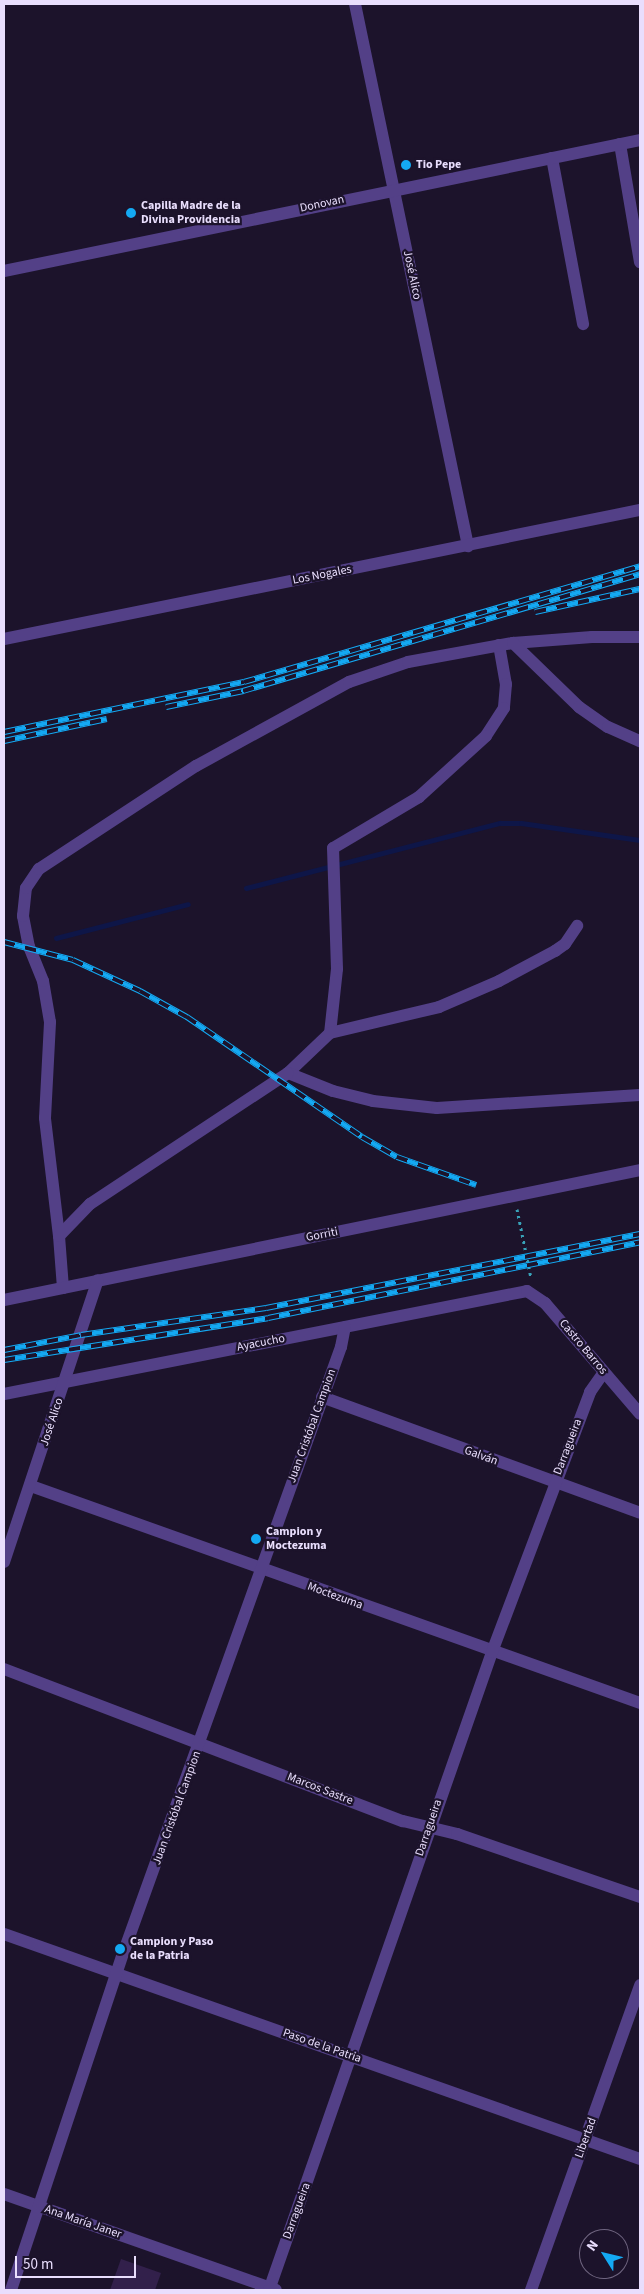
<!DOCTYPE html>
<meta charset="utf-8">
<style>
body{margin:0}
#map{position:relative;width:644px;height:2294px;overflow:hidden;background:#1c132b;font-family:"Source Sans 3",sans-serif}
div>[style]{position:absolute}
.stream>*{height:5px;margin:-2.5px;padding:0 2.5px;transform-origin:2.5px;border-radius:2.5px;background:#0e1648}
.building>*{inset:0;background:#32204b}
.path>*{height:3px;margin-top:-1.5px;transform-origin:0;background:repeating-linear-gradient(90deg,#38a2b8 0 2.5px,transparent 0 6.5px)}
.minor>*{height:12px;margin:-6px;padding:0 6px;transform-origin:6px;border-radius:6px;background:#534087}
.rail>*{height:5.5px;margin-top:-2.75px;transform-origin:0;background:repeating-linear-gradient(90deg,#1c132b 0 11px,#14a9f3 0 22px);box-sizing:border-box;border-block:1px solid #14a9f3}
.dots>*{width:14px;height:14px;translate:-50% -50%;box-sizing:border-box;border:2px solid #1c132b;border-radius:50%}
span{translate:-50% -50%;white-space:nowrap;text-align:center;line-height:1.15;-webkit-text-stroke:4.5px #1c132b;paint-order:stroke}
.poi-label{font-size:12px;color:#e9defd;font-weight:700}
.left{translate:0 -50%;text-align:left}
.street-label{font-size:12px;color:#e9defd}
.frame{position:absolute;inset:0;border:5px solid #e9defd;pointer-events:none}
.north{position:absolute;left:579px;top:2229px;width:50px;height:50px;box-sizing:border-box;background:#1c132b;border:1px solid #6e647f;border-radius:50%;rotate:306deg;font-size:14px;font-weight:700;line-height:20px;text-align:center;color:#e9defd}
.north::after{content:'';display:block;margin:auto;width:18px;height:22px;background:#14a9f3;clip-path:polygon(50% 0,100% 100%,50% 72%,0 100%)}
.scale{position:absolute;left:15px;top:2256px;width:121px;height:22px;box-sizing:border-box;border:2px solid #e9defd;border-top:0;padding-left:6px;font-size:15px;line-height:18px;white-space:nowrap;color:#e9defd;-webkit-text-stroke:4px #1c132b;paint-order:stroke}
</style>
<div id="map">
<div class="stream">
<i style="left:246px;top:888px;width:262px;rotate:-14.4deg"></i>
<i style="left:500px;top:823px;width:21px"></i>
<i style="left:521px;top:823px;width:120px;rotate:8.1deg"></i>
<i style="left:56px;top:938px;width:136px;rotate:-14.4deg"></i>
</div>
<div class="building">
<i style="clip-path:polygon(121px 2259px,161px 2273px,155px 2290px,110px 2290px)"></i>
</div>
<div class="path">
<i style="left:517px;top:1209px;width:70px;rotate:78.5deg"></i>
</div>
<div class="minor">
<i style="left:355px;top:4px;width:554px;rotate:78.22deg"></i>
<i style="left:620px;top:144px;width:120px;rotate:80.4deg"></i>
<i style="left:552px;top:158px;width:169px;rotate:79.4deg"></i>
<i style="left:4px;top:271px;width:649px;rotate:-11.64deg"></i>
<i style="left:4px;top:639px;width:649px;rotate:-11.47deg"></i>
<i style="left:513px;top:643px;width:79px;rotate:-4.3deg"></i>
<i style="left:592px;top:637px;width:48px"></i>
<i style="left:499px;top:645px;width:40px;rotate:80deg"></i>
<i style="left:506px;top:684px;width:24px;rotate:95deg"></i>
<i style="left:504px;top:708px;width:33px;rotate:123deg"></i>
<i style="left:486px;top:736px;width:91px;rotate:137.7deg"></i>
<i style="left:419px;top:797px;width:100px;rotate:149.3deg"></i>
<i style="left:333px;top:848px;width:121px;rotate:88.1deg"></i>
<i style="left:337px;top:969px;width:64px;rotate:96.2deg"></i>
<i style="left:330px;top:1033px;width:58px;rotate:136.4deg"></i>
<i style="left:288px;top:1073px;width:48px;rotate:21.8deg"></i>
<i style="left:333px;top:1091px;width:41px;rotate:14deg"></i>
<i style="left:373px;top:1101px;width:64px;rotate:6.2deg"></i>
<i style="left:437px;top:1108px;width:203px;rotate:-3.7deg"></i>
<i style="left:330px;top:1033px;width:112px;rotate:-13.4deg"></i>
<i style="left:439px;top:1007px;width:65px;rotate:-23.4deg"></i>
<i style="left:499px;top:981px;width:64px;rotate:-28.2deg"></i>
<i style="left:555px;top:951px;width:12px;rotate:-35deg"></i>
<i style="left:565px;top:944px;width:22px;rotate:-56deg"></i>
<i style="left:59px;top:1236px;width:119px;rotate:-96.8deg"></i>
<i style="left:45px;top:1118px;width:96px;rotate:-87deg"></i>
<i style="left:50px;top:1022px;width:42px;rotate:-99.7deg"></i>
<i style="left:43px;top:981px;width:37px;rotate:-112deg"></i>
<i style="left:29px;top:947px;width:32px;rotate:-101deg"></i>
<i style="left:23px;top:916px;width:28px;rotate:-84deg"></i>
<i style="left:26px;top:888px;width:23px;rotate:-56deg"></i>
<i style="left:39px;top:869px;width:188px;rotate:-33.3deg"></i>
<i style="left:196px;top:766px;width:175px;rotate:-28.8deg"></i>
<i style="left:349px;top:682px;width:62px;rotate:-18.7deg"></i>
<i style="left:408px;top:662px;width:107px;rotate:-10.3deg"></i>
<i style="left:513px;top:643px;width:92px;rotate:44.1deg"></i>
<i style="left:579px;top:707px;width:35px;rotate:35deg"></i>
<i style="left:608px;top:727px;width:35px;rotate:24deg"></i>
<i style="left:63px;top:1288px;width:52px;rotate:-94.4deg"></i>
<i style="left:59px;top:1236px;width:45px;rotate:-45.9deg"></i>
<i style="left:90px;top:1204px;width:237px;rotate:-33.5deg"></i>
<i style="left:4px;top:1300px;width:649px;rotate:-11.55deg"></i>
<i style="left:4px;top:1394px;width:533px;rotate:-11.14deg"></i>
<i style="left:527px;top:1291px;width:22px;rotate:34deg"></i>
<i style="left:545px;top:1303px;width:146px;rotate:49.4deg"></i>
<i style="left:322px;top:1397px;width:338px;rotate:20deg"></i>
<i style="left:31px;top:1486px;width:647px;rotate:19.61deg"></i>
<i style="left:4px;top:1562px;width:297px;rotate:-71.6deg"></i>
<i style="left:4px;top:1669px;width:427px;rotate:20.9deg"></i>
<i style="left:403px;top:1821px;width:56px;rotate:13.5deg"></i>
<i style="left:457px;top:1834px;width:194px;rotate:19deg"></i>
<i style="left:4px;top:1934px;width:675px;rotate:19.48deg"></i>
<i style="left:4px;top:2194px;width:288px;rotate:19.4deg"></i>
<i style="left:11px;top:2290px;width:357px;rotate:-71.6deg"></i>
<i style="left:124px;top:1951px;width:642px;rotate:-70.24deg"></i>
<i style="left:341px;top:1347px;width:20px;rotate:-79deg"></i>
<i style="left:269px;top:2290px;width:676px;rotate:-70.73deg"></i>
<i style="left:492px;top:1652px;width:278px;rotate:-69.3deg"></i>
<i style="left:590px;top:1392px;width:24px;rotate:-55deg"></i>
<i style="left:531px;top:2290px;width:324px;rotate:-70.3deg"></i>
</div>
<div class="rail">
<i style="left:535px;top:612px;width:107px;rotate:-12.4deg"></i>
<i style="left:166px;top:707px;width:79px;rotate:-11.7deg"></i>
<i style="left:243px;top:691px;width:414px;rotate:-16.4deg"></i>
<i style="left:4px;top:732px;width:245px;rotate:-11.8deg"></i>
<i style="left:244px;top:682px;width:413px;rotate:-16.3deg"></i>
<i style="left:4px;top:741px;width:105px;rotate:-12.1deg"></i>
<i style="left:4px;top:942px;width:71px;rotate:14.6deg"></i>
<i style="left:73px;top:960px;width:74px;rotate:24.8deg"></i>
<i style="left:140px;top:991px;width:54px;rotate:29deg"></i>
<i style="left:187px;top:1017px;width:212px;rotate:34.4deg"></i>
<i style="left:362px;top:1137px;width:40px;rotate:29.7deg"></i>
<i style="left:397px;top:1157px;width:84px;rotate:19.5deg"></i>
<i style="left:4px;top:1350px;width:78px;rotate:-11deg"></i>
<i style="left:81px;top:1335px;width:187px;rotate:-8.3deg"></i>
<i style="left:266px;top:1308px;width:381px;rotate:-11.2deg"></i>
<i style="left:4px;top:1360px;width:267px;rotate:-9deg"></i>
<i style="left:268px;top:1318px;width:380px;rotate:-11.5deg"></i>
</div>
<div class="dots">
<i style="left:406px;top:165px;background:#14a9f3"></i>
<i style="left:131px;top:213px;background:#14a9f3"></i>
<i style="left:256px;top:1539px;background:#14a9f3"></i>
<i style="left:120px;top:1949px;background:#14a9f3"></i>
</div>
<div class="poi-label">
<span class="left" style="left:416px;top:165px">Tio Pepe</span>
<span class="left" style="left:141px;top:213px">Capilla Madre de la<br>Divina Providencia</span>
<span class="left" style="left:266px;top:1539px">Campion y<br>Moctezuma</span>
<span class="left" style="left:130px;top:1949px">Campion y Paso<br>de la Patria</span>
</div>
<div class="street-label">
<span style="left:322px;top:204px;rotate:-12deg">Donovan</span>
<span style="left:412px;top:275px;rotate:78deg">José Alico</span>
<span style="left:322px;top:575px;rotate:-11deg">Los Nogales</span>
<span style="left:322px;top:1235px;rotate:-11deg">Gorriti</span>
<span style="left:261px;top:1343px;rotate:-11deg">Ayacucho</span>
<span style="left:583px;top:1347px;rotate:50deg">Castro Barros</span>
<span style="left:52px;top:1422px;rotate:-72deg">José Alico</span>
<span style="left:312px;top:1426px;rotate:-70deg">Juan Cristóbal Campion</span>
<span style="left:568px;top:1447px;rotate:-69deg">Darragueira</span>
<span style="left:481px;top:1456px;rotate:20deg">Galván</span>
<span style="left:335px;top:1596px;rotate:20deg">Moctezuma</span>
<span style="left:320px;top:1789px;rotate:21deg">Marcos Sastre</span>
<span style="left:177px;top:1808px;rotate:-70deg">Juan Cristóbal Campion</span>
<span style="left:429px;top:1828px;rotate:-71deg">Darragueira</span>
<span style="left:322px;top:2046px;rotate:19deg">Paso de la Patria</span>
<span style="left:586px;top:2138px;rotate:-70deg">Libertad</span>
<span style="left:297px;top:2211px;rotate:-70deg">Darragueira</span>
<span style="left:83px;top:2222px;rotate:19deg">Ana María Janer</span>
</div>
<div class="frame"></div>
<div class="north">N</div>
<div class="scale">50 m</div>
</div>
